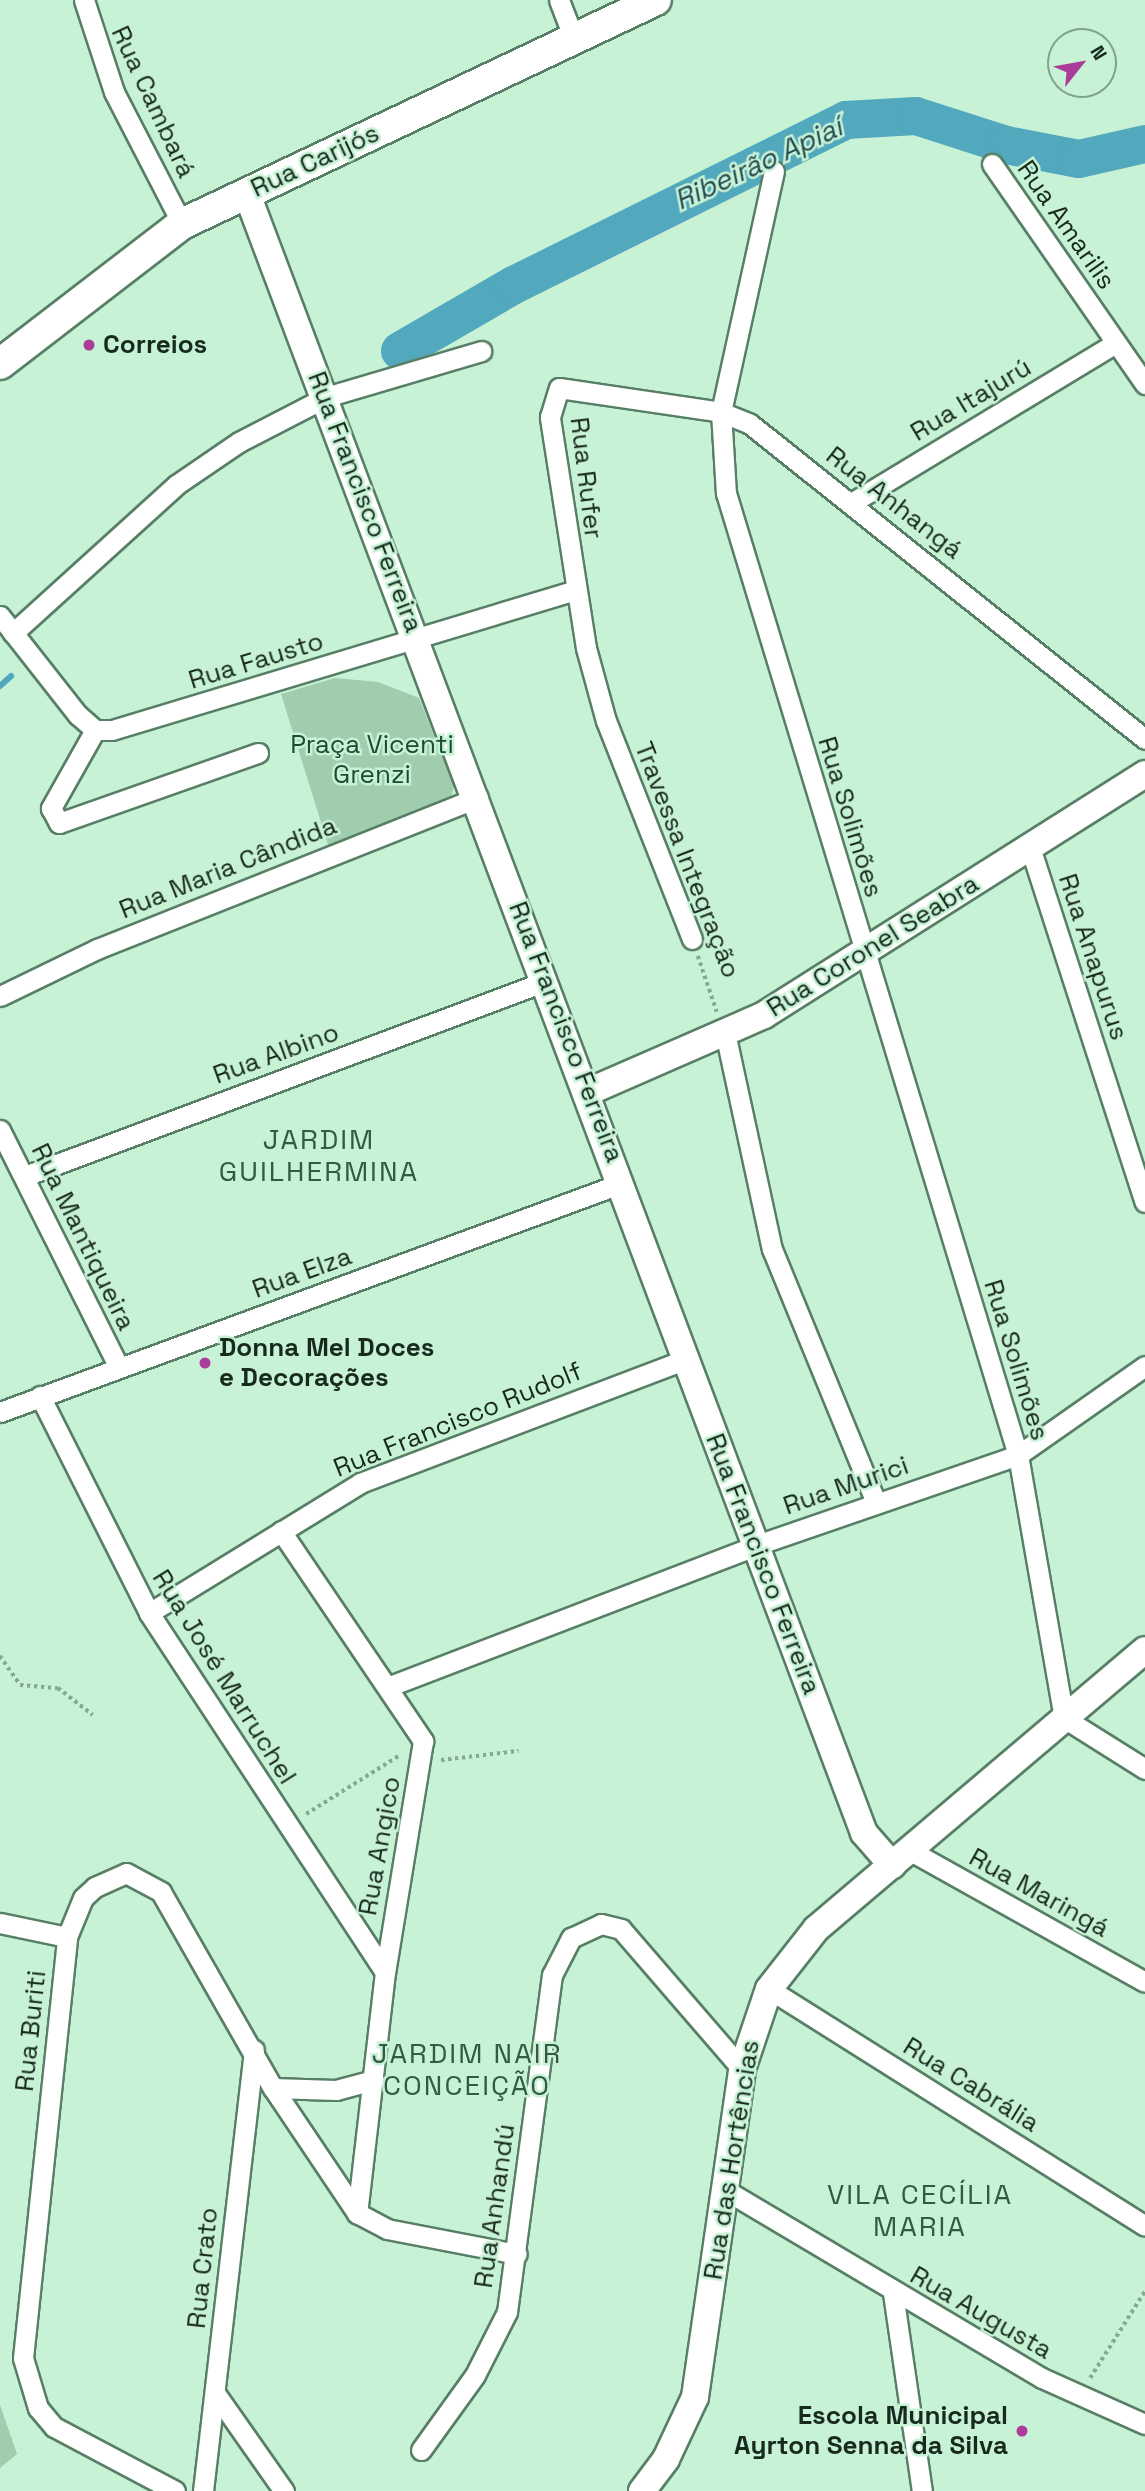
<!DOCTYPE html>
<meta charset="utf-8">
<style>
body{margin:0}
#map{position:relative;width:1145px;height:2491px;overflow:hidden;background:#c7f2d5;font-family:"Space Grotesk",sans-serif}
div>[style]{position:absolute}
.green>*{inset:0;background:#9fcdae}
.stream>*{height:6px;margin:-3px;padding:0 3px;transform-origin:3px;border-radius:3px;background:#52a8bc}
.river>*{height:38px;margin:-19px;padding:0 19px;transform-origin:19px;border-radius:19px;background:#52a8bc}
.path>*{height:3.5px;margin-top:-1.75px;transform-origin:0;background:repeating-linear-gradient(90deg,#87a892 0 3.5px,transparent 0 7px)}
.roads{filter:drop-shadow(2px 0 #577f65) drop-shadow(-2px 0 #577f65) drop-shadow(0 2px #577f65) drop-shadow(0 -2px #577f65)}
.street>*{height:19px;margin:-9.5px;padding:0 9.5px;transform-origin:9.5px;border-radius:9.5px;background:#fff}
.secondary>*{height:26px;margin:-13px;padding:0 13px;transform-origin:13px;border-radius:13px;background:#fff}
.primary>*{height:30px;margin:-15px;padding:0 15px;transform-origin:15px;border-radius:15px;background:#fff}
.dots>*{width:19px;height:19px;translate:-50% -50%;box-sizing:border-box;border:4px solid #c7f2d5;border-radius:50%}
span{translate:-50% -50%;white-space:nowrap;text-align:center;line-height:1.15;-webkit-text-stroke:5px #c7f2d5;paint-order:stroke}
.street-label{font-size:26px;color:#18291e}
.poi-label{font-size:26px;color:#18291e;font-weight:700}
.left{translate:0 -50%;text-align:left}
.right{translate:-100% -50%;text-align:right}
.park-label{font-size:26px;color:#1c4c30}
.water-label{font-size:28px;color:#244b55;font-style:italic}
.neighbourhood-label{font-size:28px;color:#345a42;letter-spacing:2px}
.north{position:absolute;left:1047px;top:28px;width:70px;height:70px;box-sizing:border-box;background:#c7f2d5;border:2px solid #81a28c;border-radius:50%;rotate:59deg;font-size:19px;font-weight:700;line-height:28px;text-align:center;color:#18291e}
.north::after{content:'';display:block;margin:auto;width:24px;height:32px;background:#ac3c99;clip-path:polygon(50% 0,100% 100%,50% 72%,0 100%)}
</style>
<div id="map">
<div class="green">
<i style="clip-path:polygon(335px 678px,378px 682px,419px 698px,454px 786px,450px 802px,329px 848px,281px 694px)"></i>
<i style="clip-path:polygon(0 2405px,17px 2454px,0 2468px)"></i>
</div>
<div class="stream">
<i style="left:0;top:686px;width:15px;rotate:-42deg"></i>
</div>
<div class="river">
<i style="left:400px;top:351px;width:132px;rotate:-30.1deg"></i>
<i style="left:514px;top:285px;width:371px;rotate:-26.4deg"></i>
<i style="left:846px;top:120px;width:70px;rotate:-3.3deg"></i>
<i style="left:916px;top:116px;width:95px;rotate:17.9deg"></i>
<i style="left:1006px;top:145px;width:74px;rotate:10.9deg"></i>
<i style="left:1079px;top:159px;width:68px;rotate:-12.8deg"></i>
</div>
<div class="path">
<i style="left:698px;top:956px;width:59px;rotate:71.3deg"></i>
<i style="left:0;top:1656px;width:35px;rotate:55deg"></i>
<i style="left:20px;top:1685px;width:38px;rotate:5deg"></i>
<i style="left:58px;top:1688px;width:44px;rotate:37.6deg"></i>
<i style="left:441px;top:1760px;width:78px;rotate:-6.7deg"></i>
<i style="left:306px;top:1814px;width:111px;rotate:-32.1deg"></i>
<i style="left:1090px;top:2378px;width:103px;rotate:-57.7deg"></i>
</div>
<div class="roads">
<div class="street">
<i style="left:84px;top:0;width:97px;rotate:71.9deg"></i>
<i style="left:114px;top:92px;width:148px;rotate:62.7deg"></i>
<i style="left:559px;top:0;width:39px;rotate:69deg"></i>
<i style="left:992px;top:164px;width:268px;rotate:55.2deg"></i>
<i style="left:774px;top:171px;width:247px;rotate:102.4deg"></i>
<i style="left:721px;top:412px;width:81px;rotate:86.5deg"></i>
<i style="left:726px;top:493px;width:1005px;rotate:73.12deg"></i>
<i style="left:1018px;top:1455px;width:267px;rotate:80.1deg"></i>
<i style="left:1064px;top:1718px;width:96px;rotate:32.2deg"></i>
<i style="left:853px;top:502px;width:307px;rotate:-31.2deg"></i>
<i style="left:0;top:616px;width:126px;rotate:51.8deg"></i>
<i style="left:78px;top:715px;width:23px;rotate:41deg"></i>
<i style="left:95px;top:730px;width:17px"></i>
<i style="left:112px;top:730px;width:481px;rotate:-16.8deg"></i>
<i style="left:13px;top:633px;width:220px;rotate:-42.2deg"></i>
<i style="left:176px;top:485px;width:76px;rotate:-34.3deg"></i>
<i style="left:239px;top:442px;width:98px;rotate:-27.3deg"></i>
<i style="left:326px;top:397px;width:162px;rotate:-16.5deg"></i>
<i style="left:95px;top:730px;width:90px;rotate:119.4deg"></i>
<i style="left:51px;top:808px;width:17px;rotate:62deg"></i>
<i style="left:59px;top:823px;width:211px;rotate:-19.4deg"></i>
<i style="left:1030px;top:847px;width:373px;rotate:72.1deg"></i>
<i style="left:692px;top:939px;width:234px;rotate:-111.5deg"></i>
<i style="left:606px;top:721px;width:76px;rotate:-105.3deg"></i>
<i style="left:586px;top:648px;width:234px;rotate:-98.9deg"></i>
<i style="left:550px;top:417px;width:30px;rotate:-73deg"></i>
<i style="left:559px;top:388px;width:164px;rotate:8.4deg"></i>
<i style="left:721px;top:412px;width:31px;rotate:22deg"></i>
<i style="left:750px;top:424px;width:505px;rotate:38.57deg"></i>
<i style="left:0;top:996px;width:108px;rotate:-25.9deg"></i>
<i style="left:97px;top:949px;width:410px;rotate:-21.7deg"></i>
<i style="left:726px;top:1037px;width:217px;rotate:77.8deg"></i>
<i style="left:772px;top:1249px;width:274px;rotate:67.7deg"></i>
<i style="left:0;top:1130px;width:266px;rotate:63.4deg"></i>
<i style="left:25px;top:1176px;width:556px;rotate:-20.52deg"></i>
<i style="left:40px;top:1396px;width:243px;rotate:63.3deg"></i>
<i style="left:149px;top:1613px;width:430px;rotate:56.7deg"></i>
<i style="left:0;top:1412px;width:663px;rotate:-20.21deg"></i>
<i style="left:281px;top:1531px;width:254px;rotate:55.9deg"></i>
<i style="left:423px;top:1741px;width:234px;rotate:99.3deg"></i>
<i style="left:385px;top:1972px;width:243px;rotate:96.6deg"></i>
<i style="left:149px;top:1613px;width:248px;rotate:-31.6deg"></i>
<i style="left:360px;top:1483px;width:350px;rotate:-20.8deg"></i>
<i style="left:390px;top:1686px;width:393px;rotate:-21deg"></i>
<i style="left:757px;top:1545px;width:276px;rotate:-19deg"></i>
<i style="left:1018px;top:1455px;width:155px;rotate:-35deg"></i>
<i style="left:909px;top:1850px;width:270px;rotate:29.2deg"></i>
<i style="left:0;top:1923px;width:68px;rotate:11.8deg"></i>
<i style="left:769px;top:1989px;width:444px;rotate:32.2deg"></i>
<i style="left:273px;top:2088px;width:63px;rotate:1.8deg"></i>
<i style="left:336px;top:2090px;width:39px;rotate:-15deg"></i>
<i style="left:727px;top:2191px;width:366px;rotate:30.7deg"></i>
<i style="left:1042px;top:2378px;width:113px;rotate:24.1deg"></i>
<i style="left:893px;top:2293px;width:200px;rotate:81.7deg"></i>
<i style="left:215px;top:2393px;width:120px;rotate:54.9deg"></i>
<i style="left:421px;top:2450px;width:92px;rotate:-54.2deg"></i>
<i style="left:475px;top:2375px;width:71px;rotate:-63.1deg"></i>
<i style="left:507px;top:2312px;width:340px;rotate:-82.4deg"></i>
<i style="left:552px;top:1975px;width:42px;rotate:-62.8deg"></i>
<i style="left:571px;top:1938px;width:33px;rotate:-25deg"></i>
<i style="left:601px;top:1924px;width:21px;rotate:14deg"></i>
<i style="left:621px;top:1929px;width:185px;rotate:49.2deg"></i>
<i style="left:175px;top:2491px;width:137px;rotate:-152.1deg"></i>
<i style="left:54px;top:2427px;width:25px;rotate:-130deg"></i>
<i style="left:38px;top:2408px;width:52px;rotate:-106.7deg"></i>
<i style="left:23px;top:2358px;width:423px;rotate:-84deg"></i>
<i style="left:67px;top:1937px;width:42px;rotate:-67.7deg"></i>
<i style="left:83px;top:1898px;width:16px;rotate:-43deg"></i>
<i style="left:95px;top:1887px;width:34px;rotate:-24deg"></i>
<i style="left:126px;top:1873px;width:40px;rotate:28deg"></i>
<i style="left:161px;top:1892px;width:226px;rotate:60.3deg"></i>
<i style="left:273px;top:2088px;width:151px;rotate:56.1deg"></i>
<i style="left:357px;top:2213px;width:34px;rotate:28deg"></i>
<i style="left:387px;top:2229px;width:132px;rotate:10.9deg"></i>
<i style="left:203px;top:2491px;width:444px;rotate:-83.4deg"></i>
</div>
<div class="secondary">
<i style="left:247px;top:194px;width:1751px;rotate:69.37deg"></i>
<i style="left:864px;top:1833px;width:43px;rotate:48.8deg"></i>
<i style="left:588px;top:1092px;width:192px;rotate:-23.6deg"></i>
<i style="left:764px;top:1015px;width:451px;rotate:-32.3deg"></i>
<i style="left:642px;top:2491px;width:40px;rotate:-53deg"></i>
<i style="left:666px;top:2459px;width:68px;rotate:-64.9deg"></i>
<i style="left:695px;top:2397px;width:331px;rotate:-81.8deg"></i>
<i style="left:742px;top:2069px;width:84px;rotate:-71.4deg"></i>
<i style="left:769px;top:1989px;width:76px;rotate:-51.9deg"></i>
<i style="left:816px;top:1929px;width:431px;rotate:-40.3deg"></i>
</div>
<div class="primary">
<i style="left:0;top:364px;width:230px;rotate:-37.6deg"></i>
<i style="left:182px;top:224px;width:524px;rotate:-25.29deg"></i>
</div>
</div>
<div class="dots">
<i style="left:89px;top:345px;background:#ac3c99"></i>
<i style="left:205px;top:1363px;background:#ac3c99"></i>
<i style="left:1022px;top:2431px;background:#ac3c99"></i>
</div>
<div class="street-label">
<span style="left:153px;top:102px;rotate:65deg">Rua Cambará</span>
<span style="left:315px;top:161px;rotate:-25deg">Rua Carijós</span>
<span style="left:1066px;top:225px;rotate:55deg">Rua Amarilis</span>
<span style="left:971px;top:400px;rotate:-31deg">Rua Itajurú</span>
<span style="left:586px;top:478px;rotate:83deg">Rua Rufer</span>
<span style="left:365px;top:502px;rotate:69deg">Rua Francisco Ferreira</span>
<span style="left:894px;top:503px;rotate:38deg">Rua Anhangá</span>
<span style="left:256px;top:661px;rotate:-17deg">Rua Fausto</span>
<span style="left:850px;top:817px;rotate:73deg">Rua Solimões</span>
<span style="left:687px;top:860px;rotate:69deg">Travessa Integração</span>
<span style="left:228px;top:868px;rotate:-22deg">Rua Maria Cândida</span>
<span style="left:873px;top:946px;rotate:-32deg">Rua Coronel Seabra</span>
<span style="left:1093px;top:957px;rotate:72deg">Rua Anapurus</span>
<span style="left:566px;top:1032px;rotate:69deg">Rua Francisco Ferreira</span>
<span style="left:276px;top:1054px;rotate:-20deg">Rua Albino</span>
<span style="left:83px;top:1237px;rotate:64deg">Rua Mantiqueira</span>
<span style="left:302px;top:1273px;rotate:-20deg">Rua Elza</span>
<span style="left:1016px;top:1360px;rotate:73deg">Rua Solimões</span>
<span style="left:458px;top:1420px;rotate:-22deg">Rua Francisco Rudolf</span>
<span style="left:846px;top:1486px;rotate:-19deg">Rua Murici</span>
<span style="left:763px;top:1564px;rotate:69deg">Rua Francisco Ferreira</span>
<span style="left:224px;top:1677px;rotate:58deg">Rua José Marruchel</span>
<span style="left:380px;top:1846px;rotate:-80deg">Rua Angico</span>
<span style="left:1039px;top:1893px;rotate:29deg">Rua Maringá</span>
<span style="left:31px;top:2031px;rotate:-84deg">Rua Buriti</span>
<span style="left:971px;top:2085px;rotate:32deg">Rua Cabrália</span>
<span style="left:732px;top:2160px;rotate:-81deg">Rua das Hortências</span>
<span style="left:495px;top:2206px;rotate:-82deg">Rua Anhandú</span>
<span style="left:203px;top:2268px;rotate:-84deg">Rua Crato</span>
<span style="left:981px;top:2313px;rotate:30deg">Rua Augusta</span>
</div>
<div class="poi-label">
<span class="left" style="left:103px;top:345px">Correios</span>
<span class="left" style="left:219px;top:1363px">Donna Mel Doces<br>e Decorações</span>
<span class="right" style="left:1008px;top:2431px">Escola Municipal<br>Ayrton Senna da Silva</span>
</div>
<div class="park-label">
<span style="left:372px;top:760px">Praça Vicenti<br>Grenzi</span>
</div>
<div class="water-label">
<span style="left:758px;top:163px;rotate:-25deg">Ribeirão Apiaí</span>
</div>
<div class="neighbourhood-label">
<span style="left:319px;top:1155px">JARDIM<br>GUILHERMINA</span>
<span style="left:467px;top:2069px">JARDIM NAIR<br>CONCEIÇÃO</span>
<span style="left:920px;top:2210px">VILA CECÍLIA<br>MARIA</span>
</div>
<div class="north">N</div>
</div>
